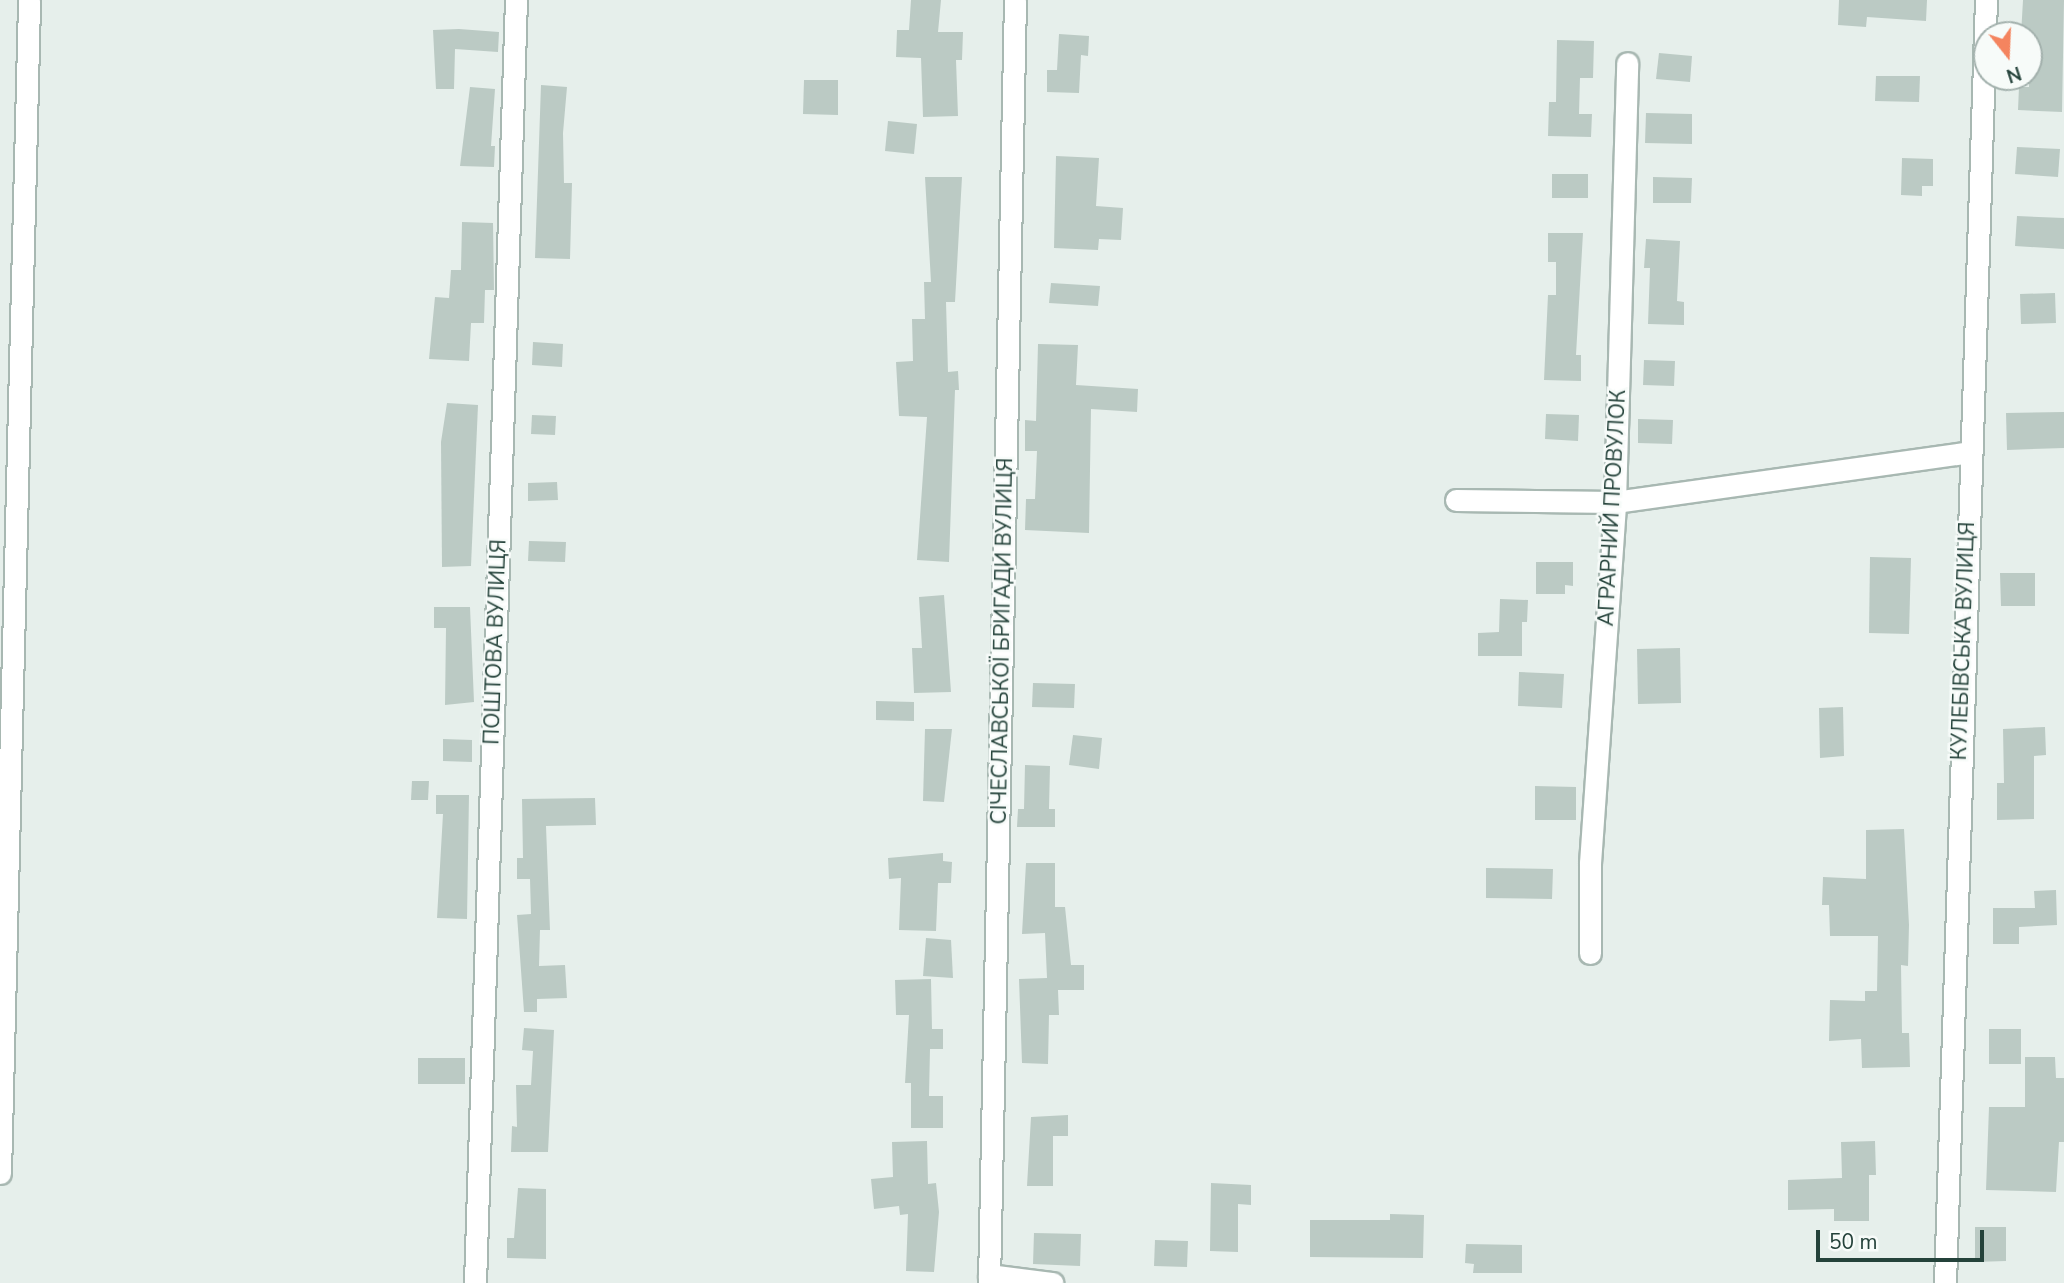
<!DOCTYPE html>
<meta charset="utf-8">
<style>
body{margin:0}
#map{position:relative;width:2064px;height:1283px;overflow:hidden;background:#e6efeb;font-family:"Nunito Sans",sans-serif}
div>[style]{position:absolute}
.building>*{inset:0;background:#bbcac4}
.roads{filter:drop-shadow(2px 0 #a8b8b2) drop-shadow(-2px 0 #a8b8b2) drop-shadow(0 2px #a8b8b2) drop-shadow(0 -2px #a8b8b2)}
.minor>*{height:21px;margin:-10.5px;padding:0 10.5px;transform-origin:10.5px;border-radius:10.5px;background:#fff}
span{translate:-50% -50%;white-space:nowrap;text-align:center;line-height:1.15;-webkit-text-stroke:5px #f7fbf9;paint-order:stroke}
.street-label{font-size:21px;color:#24423a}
.north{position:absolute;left:1973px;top:21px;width:70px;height:70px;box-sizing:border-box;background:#f7fbf9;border:2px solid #a3b1ad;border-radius:50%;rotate:162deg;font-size:19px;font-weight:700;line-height:28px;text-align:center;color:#24423a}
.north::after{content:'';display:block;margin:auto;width:24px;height:32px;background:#f4845f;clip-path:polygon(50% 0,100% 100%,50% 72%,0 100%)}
.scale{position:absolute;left:1816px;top:1230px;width:168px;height:32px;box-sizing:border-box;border:4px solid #24423a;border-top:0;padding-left:9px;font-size:21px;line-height:24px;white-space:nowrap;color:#24423a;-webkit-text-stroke:5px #f7fbf9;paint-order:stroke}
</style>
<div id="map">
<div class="building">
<i style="clip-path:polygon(911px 0,941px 0,938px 32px,963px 32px,962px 60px,956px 60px,958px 116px,923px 117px,921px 58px,896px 57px,897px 30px,909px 30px)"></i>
<i style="clip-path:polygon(1839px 0,1927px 0,1926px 21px,1867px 17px,1866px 27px,1838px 25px)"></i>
<i style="clip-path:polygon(2023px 0,2064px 0,2062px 112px,2018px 110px,2019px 87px,2029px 87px,2029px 35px,2021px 35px)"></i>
<i style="clip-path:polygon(459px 29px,499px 32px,498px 52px,455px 49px,454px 89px,436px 89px,433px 30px)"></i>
<i style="clip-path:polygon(1059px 34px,1089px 36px,1088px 56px,1081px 55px,1079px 93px,1047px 92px,1047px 70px,1057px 70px)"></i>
<i style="clip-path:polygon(1557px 40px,1594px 41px,1593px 78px,1580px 78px,1579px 114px,1592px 114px,1591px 137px,1548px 136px,1549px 102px,1556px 102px)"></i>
<i style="clip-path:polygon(1659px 53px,1692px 56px,1690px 82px,1656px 79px)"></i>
<i style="clip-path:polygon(1876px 76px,1920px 76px,1919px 102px,1875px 101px)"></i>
<i style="clip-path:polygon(804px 80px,838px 80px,838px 115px,803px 114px)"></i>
<i style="clip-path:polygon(541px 85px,567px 87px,563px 133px,564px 183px,572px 183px,570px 259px,535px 258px)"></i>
<i style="clip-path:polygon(470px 87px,495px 89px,491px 146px,495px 146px,494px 167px,460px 166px)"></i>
<i style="clip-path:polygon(1646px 113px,1692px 114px,1692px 144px,1645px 143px)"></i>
<i style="clip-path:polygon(888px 121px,917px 124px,914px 154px,885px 151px)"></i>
<i style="clip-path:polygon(2017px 147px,2060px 149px,2058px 177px,2015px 174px)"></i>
<i style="clip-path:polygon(1056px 156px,1099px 158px,1096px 206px,1123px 208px,1121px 240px,1099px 239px,1098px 250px,1054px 248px)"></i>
<i style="clip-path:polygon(1902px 158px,1933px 159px,1933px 186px,1922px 186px,1922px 196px,1901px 195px)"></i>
<i style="clip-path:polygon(1552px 174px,1588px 174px,1588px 198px,1552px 198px)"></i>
<i style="clip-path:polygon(925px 177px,962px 177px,955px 302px,946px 302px,948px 372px,958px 371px,959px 390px,955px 390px,949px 562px,917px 560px,927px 417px,899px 416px,896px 362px,913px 361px,912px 319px,925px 319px,924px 282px,931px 282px)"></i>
<i style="clip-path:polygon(1653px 177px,1692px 178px,1691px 203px,1653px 203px)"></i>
<i style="clip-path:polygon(2017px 216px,2064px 218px,2064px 249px,2015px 246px)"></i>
<i style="clip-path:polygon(462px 222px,493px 223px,494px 290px,485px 290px,484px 323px,471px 323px,469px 361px,429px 359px,435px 297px,449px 298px,451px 270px,461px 270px)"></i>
<i style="clip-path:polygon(1548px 233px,1583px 233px,1576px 355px,1581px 355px,1581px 381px,1544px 380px,1548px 295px,1556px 295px,1556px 262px,1548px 262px)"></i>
<i style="clip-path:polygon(1646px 239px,1680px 241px,1677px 301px,1684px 302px,1684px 325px,1648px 324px,1650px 268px,1644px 268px)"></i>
<i style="clip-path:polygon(1051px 283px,1100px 286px,1098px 306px,1049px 303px)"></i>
<i style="clip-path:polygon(2055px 293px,2056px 323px,2021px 324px,2020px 294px)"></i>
<i style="clip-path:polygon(533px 342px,563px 344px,562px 367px,532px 365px)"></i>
<i style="clip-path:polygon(1038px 344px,1078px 345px,1076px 385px,1138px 389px,1137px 412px,1091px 409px,1089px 533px,1025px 530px,1026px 499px,1035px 499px,1037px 451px,1025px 451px,1025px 420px,1036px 421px)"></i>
<i style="clip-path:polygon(1644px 360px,1675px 361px,1674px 386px,1643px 385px)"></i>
<i style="clip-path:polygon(447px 403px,478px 405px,471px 566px,442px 567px,441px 442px)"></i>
<i style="clip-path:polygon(2064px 412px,2064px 448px,2007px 450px,2006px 413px)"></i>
<i style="clip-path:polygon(1546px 414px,1579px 415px,1578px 441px,1545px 439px)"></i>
<i style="clip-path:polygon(532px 415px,556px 416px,555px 435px,531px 434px)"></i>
<i style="clip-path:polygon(1638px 419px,1673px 420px,1672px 444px,1638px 443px)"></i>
<i style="clip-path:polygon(557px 482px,558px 500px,528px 501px,528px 483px)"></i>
<i style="clip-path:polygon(529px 541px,566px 542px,565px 562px,528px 561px)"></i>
<i style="clip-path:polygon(1870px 557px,1911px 558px,1909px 634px,1869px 633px)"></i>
<i style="clip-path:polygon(1536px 562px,1573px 562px,1573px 586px,1565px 585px,1565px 594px,1536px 594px)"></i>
<i style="clip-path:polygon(2000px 573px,2035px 573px,2035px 606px,2001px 606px)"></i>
<i style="clip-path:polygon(944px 595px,951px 692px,914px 693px,912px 648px,922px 648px,919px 597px)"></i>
<i style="clip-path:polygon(1500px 599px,1528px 600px,1527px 622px,1522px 622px,1522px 656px,1478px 656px,1478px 633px,1499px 632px)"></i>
<i style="clip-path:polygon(434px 607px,470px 607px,474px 702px,445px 705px,446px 628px,434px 628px)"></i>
<i style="clip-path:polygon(1680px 648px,1681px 703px,1638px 704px,1637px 649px)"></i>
<i style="clip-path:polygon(1519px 672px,1564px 674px,1562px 708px,1518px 706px)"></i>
<i style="clip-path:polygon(1033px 683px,1075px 684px,1074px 708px,1032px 707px)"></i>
<i style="clip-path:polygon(876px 701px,914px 702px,914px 721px,876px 720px)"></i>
<i style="clip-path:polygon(1843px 707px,1844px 756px,1820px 758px,1819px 708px)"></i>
<i style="clip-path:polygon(2045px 727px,2046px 755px,2034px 756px,2034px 819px,1997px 820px,1997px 783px,2004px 783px,2003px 729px)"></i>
<i style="clip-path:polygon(925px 729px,952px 729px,944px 802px,923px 801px)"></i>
<i style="clip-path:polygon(1073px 735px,1102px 738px,1099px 769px,1069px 765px)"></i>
<i style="clip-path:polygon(443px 739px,472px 740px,472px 762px,443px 761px)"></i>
<i style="clip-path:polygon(1025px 765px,1050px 766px,1049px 809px,1055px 809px,1055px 827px,1017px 827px,1018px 809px,1024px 809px)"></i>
<i style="clip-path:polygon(412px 781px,429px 781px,428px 800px,411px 800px)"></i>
<i style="clip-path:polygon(1535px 786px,1576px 787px,1576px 820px,1535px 820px)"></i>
<i style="clip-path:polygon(436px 795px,469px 795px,467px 919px,437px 918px,443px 814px,436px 814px)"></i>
<i style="clip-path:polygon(595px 798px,596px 825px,546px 826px,550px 930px,540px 930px,539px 966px,565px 965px,567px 998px,537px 999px,537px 1012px,524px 1012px,517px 915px,531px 914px,530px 879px,517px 879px,517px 858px,523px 858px,522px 799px)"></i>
<i style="clip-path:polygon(1904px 829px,1909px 925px,1908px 966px,1901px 965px,1902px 1033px,1909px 1033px,1910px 1067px,1862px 1068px,1861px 1039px,1829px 1041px,1830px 1000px,1865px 1001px,1865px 991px,1877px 991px,1878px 936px,1830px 936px,1829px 905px,1822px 905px,1823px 877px,1866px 879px,1866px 830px)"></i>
<i style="clip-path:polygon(943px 853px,943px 861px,952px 862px,951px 883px,938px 883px,936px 931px,899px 930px,901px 878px,889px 879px,888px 858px)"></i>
<i style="clip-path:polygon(1026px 863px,1055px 863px,1055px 907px,1065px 907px,1071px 965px,1084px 965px,1084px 990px,1058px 990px,1059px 1015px,1049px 1015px,1048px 1064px,1022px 1063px,1019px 979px,1047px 978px,1045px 933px,1022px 934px)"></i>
<i style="clip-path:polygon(1486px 868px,1553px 869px,1552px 899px,1486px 898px)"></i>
<i style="clip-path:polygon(2056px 890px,2057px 925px,2019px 927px,2019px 944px,1993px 944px,1993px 908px,2035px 908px,2034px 891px)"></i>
<i style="clip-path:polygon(926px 938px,951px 940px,953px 978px,923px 976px)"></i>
<i style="clip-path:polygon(931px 979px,932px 1029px,943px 1029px,943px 1049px,930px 1049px,929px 1096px,943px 1096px,943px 1128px,911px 1128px,911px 1083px,905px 1083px,909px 1015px,896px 1015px,895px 980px)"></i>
<i style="clip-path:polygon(524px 1028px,554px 1030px,548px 1152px,511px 1152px,512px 1126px,517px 1127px,516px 1085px,531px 1085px,533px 1051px,522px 1050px)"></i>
<i style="clip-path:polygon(1989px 1029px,2021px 1029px,2021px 1064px,1989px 1064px)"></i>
<i style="clip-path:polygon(2025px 1057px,2055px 1057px,2056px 1078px,2064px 1078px,2064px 1142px,2059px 1142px,2056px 1192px,1986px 1190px,1989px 1107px,2025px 1107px)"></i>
<i style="clip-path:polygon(418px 1058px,465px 1058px,465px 1084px,418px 1084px)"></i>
<i style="clip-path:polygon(1068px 1115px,1068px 1136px,1053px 1136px,1053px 1186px,1027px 1186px,1031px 1117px)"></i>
<i style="clip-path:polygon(927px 1141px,928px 1184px,936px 1183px,939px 1212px,934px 1272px,906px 1271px,908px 1214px,900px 1215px,899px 1206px,874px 1209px,871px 1179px,893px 1177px,892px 1142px)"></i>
<i style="clip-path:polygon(1875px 1141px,1876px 1175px,1869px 1175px,1869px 1221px,1834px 1221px,1834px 1209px,1788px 1210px,1788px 1180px,1842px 1178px,1841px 1142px)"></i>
<i style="clip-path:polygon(1211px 1183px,1251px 1185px,1251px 1205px,1238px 1204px,1238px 1252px,1210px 1251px)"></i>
<i style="clip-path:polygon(518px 1188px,546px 1189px,546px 1259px,507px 1258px,507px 1238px,514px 1238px)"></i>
<i style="clip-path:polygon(1390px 1214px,1424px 1215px,1423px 1258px,1310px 1257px,1310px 1220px,1390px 1220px)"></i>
<i style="clip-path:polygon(1975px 1227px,2006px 1227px,2006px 1261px,1975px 1262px)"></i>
<i style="clip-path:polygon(1034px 1233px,1081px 1234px,1080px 1266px,1033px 1264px)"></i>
<i style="clip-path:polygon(1155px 1240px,1188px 1241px,1187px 1267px,1154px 1266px)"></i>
<i style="clip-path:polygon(1466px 1244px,1522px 1245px,1522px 1273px,1473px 1273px,1474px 1264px,1465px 1263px)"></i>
</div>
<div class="roads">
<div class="minor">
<i style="left:1456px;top:500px;width:159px;rotate:0.7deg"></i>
<i style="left:1615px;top:502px;width:358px;rotate:-8deg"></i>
<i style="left:1590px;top:953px;width:90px;rotate:-90deg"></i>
<i style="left:1590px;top:863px;width:362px;rotate:-86deg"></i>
<i style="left:1615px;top:502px;width:439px;rotate:-88.4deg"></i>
<i style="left:0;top:1173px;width:1173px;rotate:-88.58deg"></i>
<i style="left:989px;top:1275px;width:64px;rotate:7.2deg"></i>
<i style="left:475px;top:1283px;width:1284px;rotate:-88.17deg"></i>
<i style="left:989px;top:1283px;width:1283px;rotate:-88.84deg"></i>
<i style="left:1945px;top:1283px;width:1284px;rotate:-88.17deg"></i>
</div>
</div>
<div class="street-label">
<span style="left:1612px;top:508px;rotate:-87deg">АГРАРНИЙ ПРОВУЛОК</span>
<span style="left:1002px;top:641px;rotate:-89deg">СІЧЕСЛАВСЬКОЇ БРИГАДИ ВУЛИЦЯ</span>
<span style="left:1963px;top:641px;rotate:-88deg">КУЛЕБІВСЬКА ВУЛИЦЯ</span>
<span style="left:495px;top:642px;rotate:-88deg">ПОШТОВА ВУЛИЦЯ</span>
</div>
<div class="north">N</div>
<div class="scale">50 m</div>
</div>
